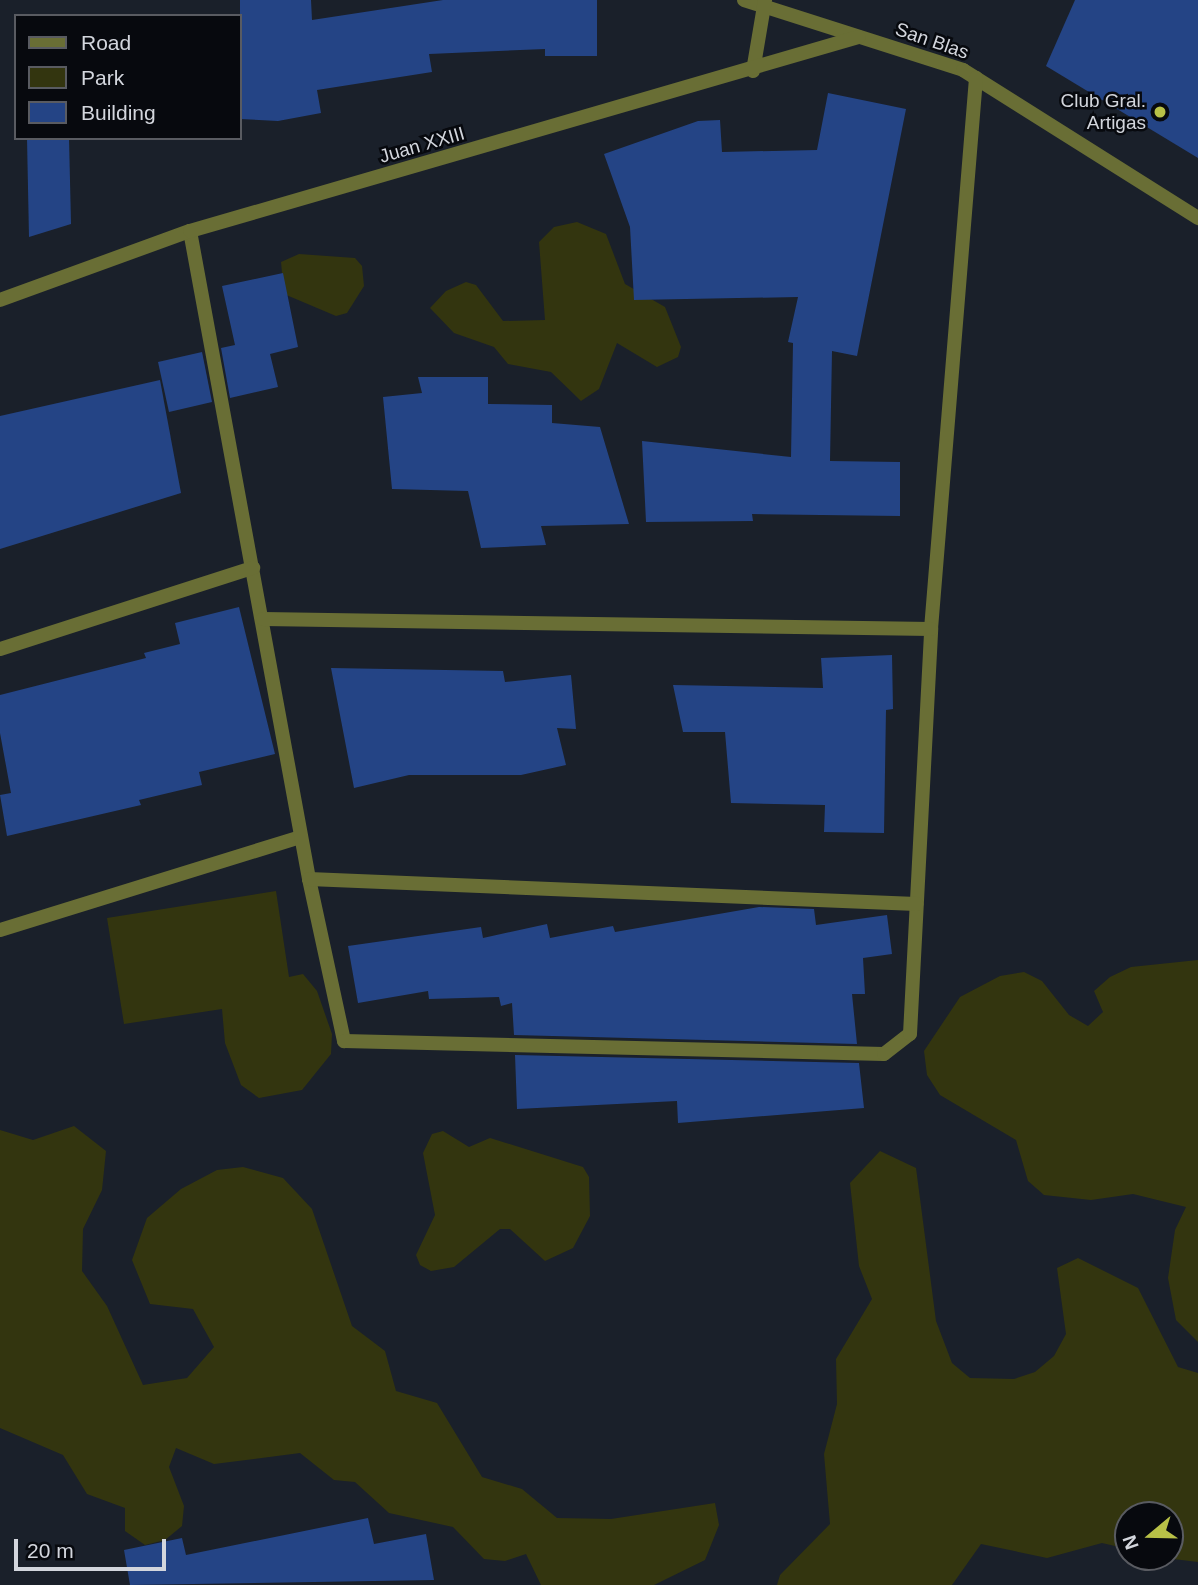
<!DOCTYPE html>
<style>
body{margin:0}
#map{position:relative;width:1198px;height:1585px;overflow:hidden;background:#1a202a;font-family:Helvetica,sans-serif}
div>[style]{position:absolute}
.green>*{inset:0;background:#33350f}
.building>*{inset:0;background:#244485}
.service>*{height:14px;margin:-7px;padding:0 7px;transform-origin:7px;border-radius:7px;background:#696e35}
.minor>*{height:14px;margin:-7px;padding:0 7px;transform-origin:7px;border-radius:7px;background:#696e35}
.dots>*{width:19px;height:19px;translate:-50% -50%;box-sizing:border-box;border:4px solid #07090e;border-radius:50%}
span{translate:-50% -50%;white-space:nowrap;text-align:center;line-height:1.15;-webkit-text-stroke:5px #07090e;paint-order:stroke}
.street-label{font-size:19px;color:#d3d6dd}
.poi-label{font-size:19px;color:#d3d6dd}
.right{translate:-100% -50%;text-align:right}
.legend{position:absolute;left:14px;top:14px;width:228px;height:126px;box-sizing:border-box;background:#07090e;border:2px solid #595b61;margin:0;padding:9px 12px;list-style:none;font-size:21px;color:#d3d6dd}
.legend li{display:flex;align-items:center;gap:14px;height:35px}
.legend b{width:35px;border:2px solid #595b61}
.north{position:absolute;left:1114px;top:1501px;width:70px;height:70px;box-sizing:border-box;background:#07090e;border:2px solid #595b61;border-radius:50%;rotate:251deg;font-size:19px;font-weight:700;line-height:28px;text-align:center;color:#d3d6dd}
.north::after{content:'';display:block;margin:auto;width:24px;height:32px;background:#b8c147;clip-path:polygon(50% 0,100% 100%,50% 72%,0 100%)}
.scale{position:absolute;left:14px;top:1539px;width:152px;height:32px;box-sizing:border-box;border:4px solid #d3d6dd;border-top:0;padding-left:9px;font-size:21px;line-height:24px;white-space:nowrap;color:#d3d6dd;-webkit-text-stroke:5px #07090e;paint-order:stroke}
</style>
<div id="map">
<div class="green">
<i style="clip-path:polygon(577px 222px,606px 234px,625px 284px,665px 307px,681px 347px,678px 357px,657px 367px,617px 343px,599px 389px,581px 401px,551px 372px,508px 364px,494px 347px,454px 333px,430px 308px,446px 291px,466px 282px,476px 285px,503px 321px,545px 320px,539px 242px,554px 227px)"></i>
<i style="clip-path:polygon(299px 254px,355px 258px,362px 266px,364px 286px,347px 313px,336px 316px,284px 294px,281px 262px)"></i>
<i style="clip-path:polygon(276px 891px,289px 977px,303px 974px,317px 991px,332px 1034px,331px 1054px,302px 1090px,259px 1098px,241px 1085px,225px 1043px,222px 1009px,124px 1024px,107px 918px)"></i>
<i style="clip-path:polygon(1198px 960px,1198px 1342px,1176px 1320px,1168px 1278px,1175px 1230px,1186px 1207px,1133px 1194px,1091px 1200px,1044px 1195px,1028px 1181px,1016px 1140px,940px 1095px,927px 1075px,924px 1051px,960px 997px,1000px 976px,1024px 972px,1042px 981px,1069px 1015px,1088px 1026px,1103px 1012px,1094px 991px,1110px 977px,1131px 967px)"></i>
<i style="clip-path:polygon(74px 1126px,106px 1151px,102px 1190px,83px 1229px,82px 1271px,107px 1306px,143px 1385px,187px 1378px,214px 1347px,193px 1309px,150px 1304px,132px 1260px,147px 1218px,181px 1189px,217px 1170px,243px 1167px,283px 1178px,312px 1209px,352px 1326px,385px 1351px,396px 1391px,437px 1403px,482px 1477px,522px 1489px,557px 1518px,611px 1519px,715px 1503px,719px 1525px,705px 1560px,654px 1585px,541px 1585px,526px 1554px,505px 1561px,484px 1559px,453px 1527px,389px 1513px,355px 1482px,334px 1480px,300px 1453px,214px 1464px,176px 1448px,169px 1467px,184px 1506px,182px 1526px,165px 1540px,145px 1545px,125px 1531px,125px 1508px,87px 1494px,63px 1455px,0 1428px,0 1130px,33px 1140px)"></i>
<i style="clip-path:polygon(443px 1131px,469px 1147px,490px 1138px,583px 1167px,589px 1177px,590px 1216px,573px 1248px,545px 1261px,510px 1229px,500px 1229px,454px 1267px,431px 1271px,420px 1265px,416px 1255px,435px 1215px,423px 1153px,432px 1134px)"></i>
<i style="clip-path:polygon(880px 1151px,916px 1168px,936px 1321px,952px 1363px,970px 1378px,1014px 1379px,1035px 1372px,1054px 1356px,1066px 1334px,1057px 1268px,1078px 1258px,1138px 1288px,1178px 1367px,1198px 1373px,1198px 1562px,1157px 1557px,1170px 1557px,1170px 1515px,1128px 1515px,1128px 1549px,1102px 1543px,1047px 1558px,981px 1544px,952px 1585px,777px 1585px,780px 1575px,830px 1524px,824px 1454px,837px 1404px,836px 1359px,872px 1299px,859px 1266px,850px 1183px)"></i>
</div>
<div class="building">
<i style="clip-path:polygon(240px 0,311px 0,312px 20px,443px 0,597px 0,597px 56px,545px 56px,545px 49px,429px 54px,432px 72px,317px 90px,321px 113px,278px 121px,240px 119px)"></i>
<i style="clip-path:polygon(1075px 0,1198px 0,1198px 158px,1046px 66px)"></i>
<i style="clip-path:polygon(828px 93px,906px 109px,857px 356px,832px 351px,830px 461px,900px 462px,900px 516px,752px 514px,753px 521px,646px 522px,642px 441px,791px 457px,793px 343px,788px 342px,798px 297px,634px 300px,630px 227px,604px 154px,698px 121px,720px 120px,722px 152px,817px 150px)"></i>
<i style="clip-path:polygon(27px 138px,69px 138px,71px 224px,29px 237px)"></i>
<i style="clip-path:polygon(283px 273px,298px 347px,270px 354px,278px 387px,230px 398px,221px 348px,235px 345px,222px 286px)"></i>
<i style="clip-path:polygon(202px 352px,212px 402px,169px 412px,158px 362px)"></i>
<i style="clip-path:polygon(418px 377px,488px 377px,488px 404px,552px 405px,552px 423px,600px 427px,629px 524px,541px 526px,546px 545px,481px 548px,468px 491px,392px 489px,383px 397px,422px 393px)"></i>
<i style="clip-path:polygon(160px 380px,181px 493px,0 549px,0 416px)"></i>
<i style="clip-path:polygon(239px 607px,275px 754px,199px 772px,202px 785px,139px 800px,141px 805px,7px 836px,0 795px,11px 793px,0 733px,0 695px,146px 658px,144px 653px,180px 644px,175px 623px)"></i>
<i style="clip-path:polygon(892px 655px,893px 709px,886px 710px,884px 833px,824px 832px,825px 805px,731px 803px,725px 732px,683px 732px,673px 685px,823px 688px,821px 658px)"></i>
<i style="clip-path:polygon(331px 668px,503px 671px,505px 682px,571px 675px,576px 729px,557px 728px,566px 765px,521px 775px,409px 775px,354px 788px)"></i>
<i style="clip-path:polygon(759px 907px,814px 909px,816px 925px,887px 915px,892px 954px,863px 958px,865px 994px,852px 994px,857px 1044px,514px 1035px,512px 1003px,501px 1006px,499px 997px,429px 999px,428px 991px,358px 1003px,348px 946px,481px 927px,483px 938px,547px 924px,550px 938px,613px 926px,615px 932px)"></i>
<i style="clip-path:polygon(515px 1055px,859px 1063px,864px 1108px,678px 1123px,677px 1101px,517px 1109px)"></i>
<i style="clip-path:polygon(368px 1518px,374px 1544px,426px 1534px,434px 1580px,130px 1585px,124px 1550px,182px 1538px,186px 1555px)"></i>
</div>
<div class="service">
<i style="left:0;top:930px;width:315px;rotate:-17.2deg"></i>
</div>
<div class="minor">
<i style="left:744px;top:0;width:230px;rotate:17.7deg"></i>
<i style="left:963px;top:70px;width:278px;rotate:32.2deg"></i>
<i style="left:753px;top:71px;width:72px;rotate:-80.4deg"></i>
<i style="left:190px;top:231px;width:659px;rotate:79.59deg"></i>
<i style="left:309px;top:879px;width:166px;rotate:77.8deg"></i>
<i style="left:344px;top:1041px;width:540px;rotate:1.38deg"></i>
<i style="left:884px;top:1054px;width:33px;rotate:-38deg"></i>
<i style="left:910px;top:1034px;width:406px;rotate:-87deg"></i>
<i style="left:931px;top:629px;width:553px;rotate:-85.33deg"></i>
<i style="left:0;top:300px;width:202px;rotate:-20deg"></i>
<i style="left:190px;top:231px;width:696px;rotate:-16.19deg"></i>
<i style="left:263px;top:619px;width:668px;rotate:0.86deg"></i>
<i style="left:0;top:649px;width:266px;rotate:-17.8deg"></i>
<i style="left:309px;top:879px;width:608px;rotate:2.36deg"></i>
</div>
<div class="dots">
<i style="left:1160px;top:112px;background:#b8c147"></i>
</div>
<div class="street-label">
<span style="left:932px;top:41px;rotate:19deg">San Blas</span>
<span style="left:422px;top:145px;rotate:-16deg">Juan XXIII</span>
</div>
<div class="poi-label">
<span class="right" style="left:1146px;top:112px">Club Gral.<br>Artigas</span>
</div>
<ul class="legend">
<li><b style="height:9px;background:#696e35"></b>Road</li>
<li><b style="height:19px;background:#33350f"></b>Park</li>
<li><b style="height:19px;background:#244485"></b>Building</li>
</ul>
<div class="north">N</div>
<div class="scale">20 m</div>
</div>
